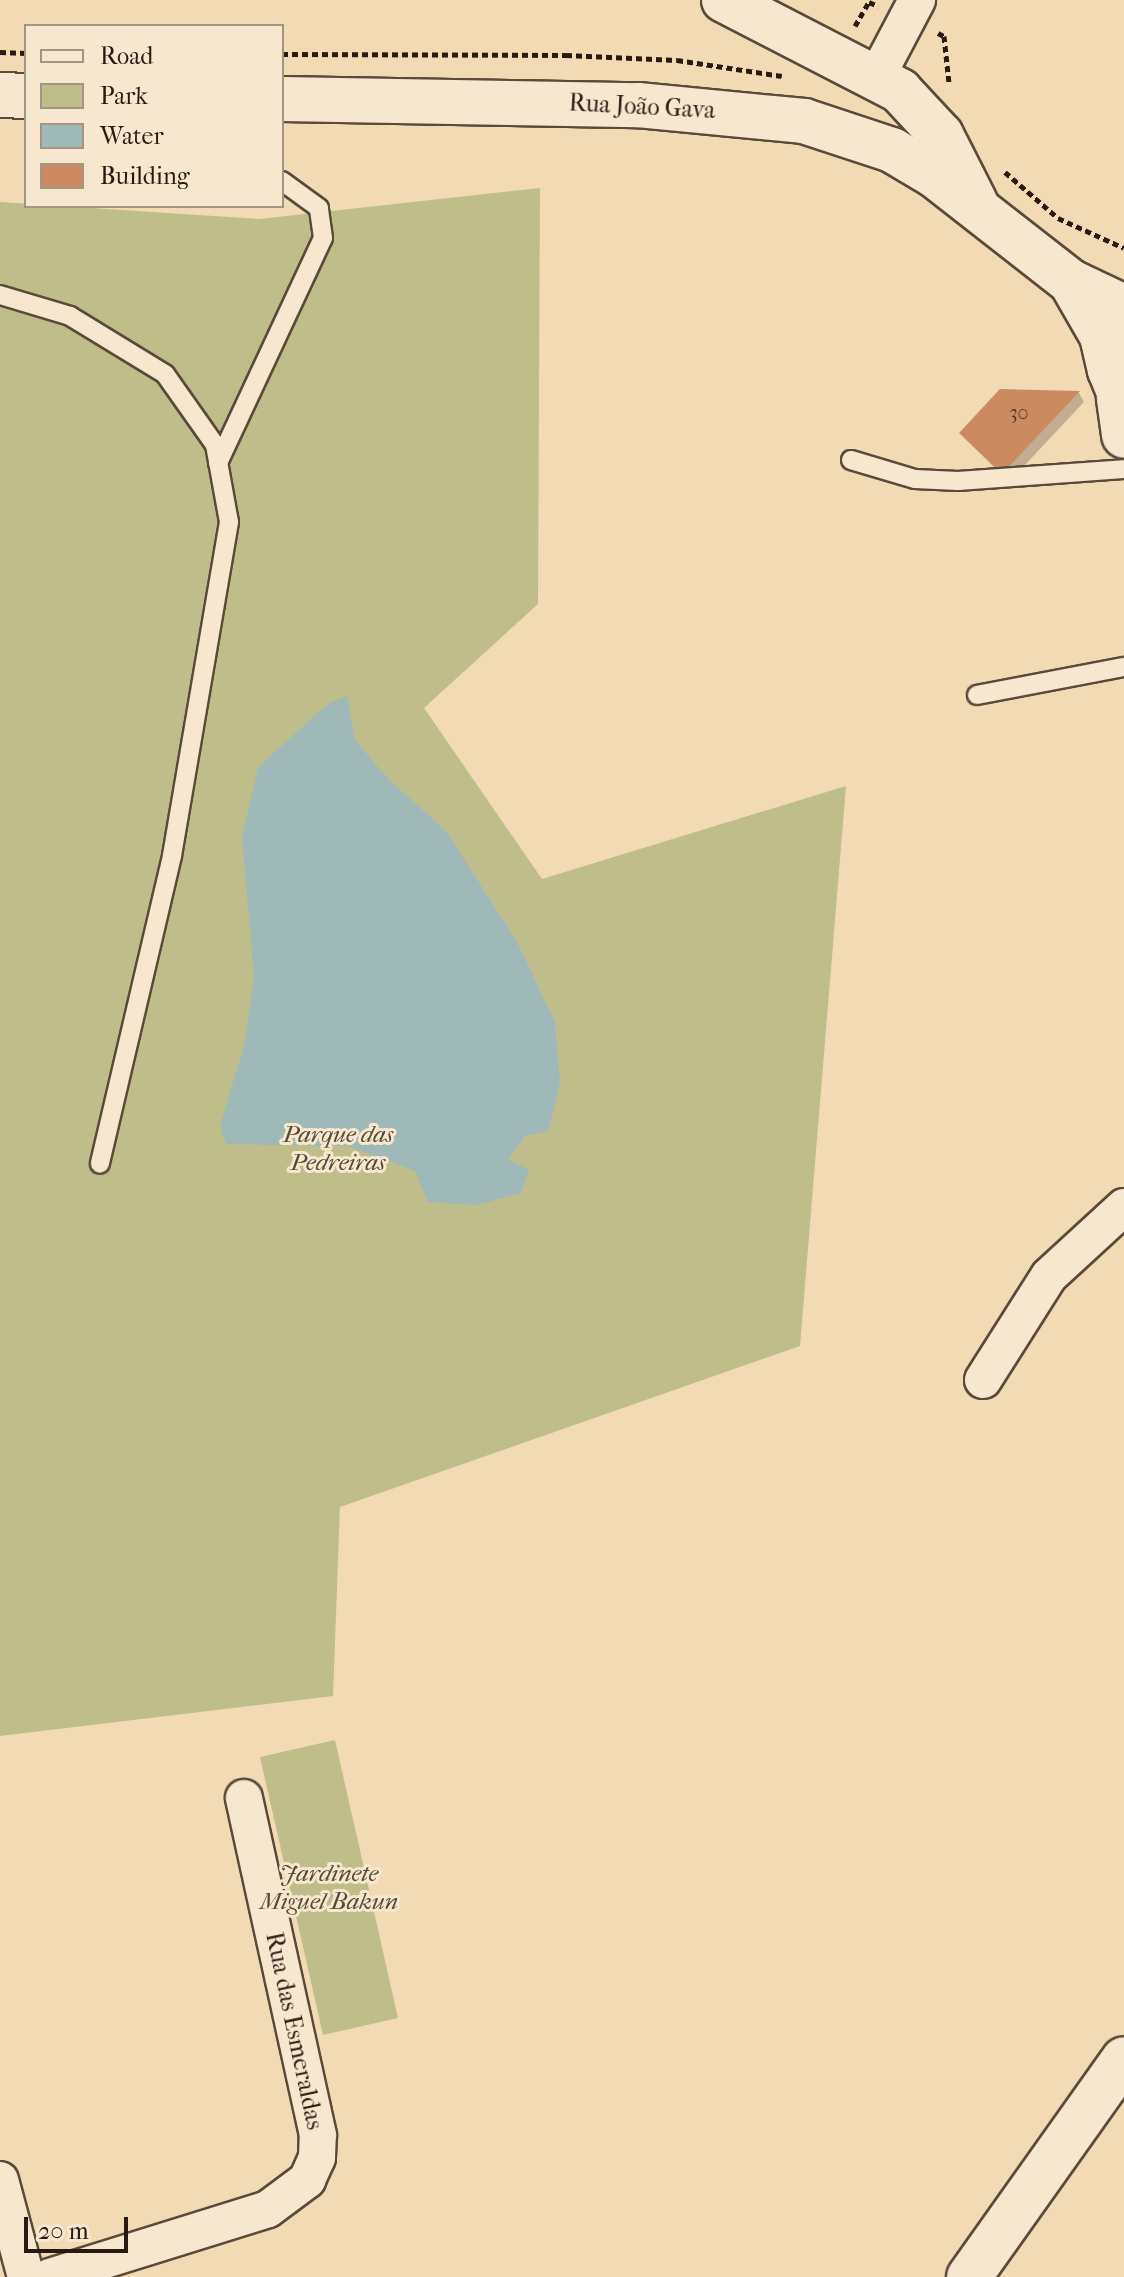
<!DOCTYPE html>
<meta charset="utf-8">
<style>
body{margin:0}
#map{position:relative;width:1124px;height:2277px;overflow:hidden;background:#f2dab4;font-family:"IM FELL French Canon",serif}
div>[style]{position:absolute}
.green>*{inset:0;background:#bfbe8a}
.water>*{inset:0;background:#9fb8b8}
.shadow>*{inset:0;background:#0003}
.building>*{inset:0;background:#cb8a60}
.path>*{height:5px;margin-top:-2.5px;transform-origin:0;background:repeating-linear-gradient(90deg,#261a12 0 6px,transparent 0 10px)}
.roads{filter:drop-shadow(2px 0 #594a3a) drop-shadow(-2px 0 #594a3a) drop-shadow(0 2px #594a3a) drop-shadow(0 -2px #594a3a)}
.service>*{height:18px;margin:-9px;padding:0 9px;transform-origin:9px;border-radius:9px;background:#f7e7ce}
.minor>*{height:36px;margin:-18px;padding:0 18px;transform-origin:18px;border-radius:18px;background:#f7e7ce}
.tertiary>*{height:44px;margin:-22px;padding:0 22px;transform-origin:22px;border-radius:22px;background:#f7e7ce}
.secondary>*{height:44px;margin:-22px;padding:0 22px;transform-origin:22px;border-radius:22px;background:#f7e7ce}
span{translate:-50% -50%;white-space:nowrap;text-align:center;line-height:1.15;-webkit-text-stroke:6px #f7e7ce;paint-order:stroke}
.number-label{font-size:20px;color:#4f3626}
.number-label span{-webkit-text-stroke-width:0}
.street-label{font-size:24px;color:#261a12}
.park-label{font-size:24px;color:#544b36;font-style:italic}
.legend{position:absolute;left:24px;top:24px;width:260px;height:184px;box-sizing:border-box;background:#f7e7ce;border:2px solid #a39583;margin:0;padding:10px 14px;list-style:none;font-size:24px;color:#261a12}
.legend li{display:flex;align-items:center;gap:16px;height:40px}
.legend b{width:40px;border:2px solid #a39583}
.scale{position:absolute;left:24px;top:2217px;width:104px;height:36px;box-sizing:border-box;border:4px solid #261a12;border-top:0;padding-left:10px;font-size:24px;line-height:28px;white-space:nowrap;color:#261a12;-webkit-text-stroke:6px #f7e7ce;paint-order:stroke}
</style>
<div id="map">
<div class="green">
<i style="clip-path:polygon(540px 188px,538px 604px,424px 708px,542px 879px,846px 786px,800px 1346px,340px 1507px,333px 1696px,0 1736px,0 202px,259px 219px)"></i>
<i style="clip-path:polygon(335px 1740px,398px 2018px,323px 2035px,260px 1757px)"></i>
</div>
<div class="water">
<i style="clip-path:polygon(347px 696px,355px 740px,389px 780px,446px 831px,517px 942px,555px 1022px,560px 1082px,548px 1131px,525px 1136px,508px 1159px,529px 1170px,521px 1193px,476px 1205px,428px 1202px,415px 1171px,347px 1146px,226px 1144px,220px 1126px,245px 1042px,254px 976px,242px 837px,258px 767px,329px 703px)"></i>
</div>
<div class="shadow">
<i style="clip-path:polygon(1001px 391px,1079px 393px,1084px 402px,1009px 482px,961px 434px)"></i>
</div>
<div class="building">
<i style="clip-path:polygon(1000px 389px,1080px 391px,1002px 474px,959px 433px)"></i>
</div>
<div class="path">
<i style="left:855px;top:26px;width:28px;rotate:-60deg"></i>
<i style="left:869px;top:2px;width:10px;rotate:24deg"></i>
<i style="left:938px;top:33px;width:7px;rotate:27deg"></i>
<i style="left:944px;top:36px;width:47px;rotate:83.9deg"></i>
<i style="left:0;top:52px;width:26px;rotate:2deg"></i>
<i style="left:282px;top:54px;width:284px;rotate:0.2deg"></i>
<i style="left:566px;top:55px;width:111px;rotate:2.6deg"></i>
<i style="left:677px;top:60px;width:106px;rotate:8.7deg"></i>
<i style="left:1005px;top:172px;width:70px;rotate:41deg"></i>
<i style="left:1058px;top:218px;width:72px;rotate:24.4deg"></i>
</div>
<div class="roads">
<div class="service">
<i style="left:0;top:295px;width:73px;rotate:16.7deg"></i>
<i style="left:70px;top:316px;width:111px;rotate:31.4deg"></i>
<i style="left:165px;top:374px;width:87px;rotate:54.8deg"></i>
<i style="left:215px;top:445px;width:78px;rotate:79.7deg"></i>
<i style="left:229px;top:522px;width:339px;rotate:99.7deg"></i>
<i style="left:172px;top:856px;width:316px;rotate:103.2deg"></i>
<i style="left:851px;top:460px;width:67px;rotate:16.5deg"></i>
<i style="left:915px;top:479px;width:43px;rotate:2.7deg"></i>
<i style="left:958px;top:481px;width:166px;rotate:-4.1deg"></i>
<i style="left:218px;top:463px;width:248px;rotate:-65deg"></i>
<i style="left:323px;top:238px;width:30px;rotate:-98deg"></i>
<i style="left:319px;top:208px;width:46px;rotate:-143.9deg"></i>
<i style="left:977px;top:695px;width:150px;rotate:-10.8deg"></i>
</div>
<div class="minor">
<i style="left:877px;top:76px;width:86px;rotate:-62.2deg"></i>
<i style="left:983px;top:1380px;width:123px;rotate:-57.6deg"></i>
<i style="left:1049px;top:1276px;width:102px;rotate:-42.6deg"></i>
<i style="left:0;top:2180px;width:100px;rotate:75deg"></i>
<i style="left:50px;top:2277px;width:228px;rotate:-17.3deg"></i>
<i style="left:268px;top:2209px;width:49px;rotate:-36.6deg"></i>
<i style="left:307px;top:2180px;width:24px;rotate:-66deg"></i>
<i style="left:317px;top:2158px;width:23px;rotate:-88deg"></i>
<i style="left:318px;top:2135px;width:345px;rotate:-102.4deg"></i>
</div>
<div class="tertiary">
<i style="left:1119px;top:399px;width:37px;rotate:82deg"></i>
<i style="left:969px;top:2277px;width:267px;rotate:-54.6deg"></i>
</div>
<div class="secondary">
<i style="left:724px;top:0;width:198px;rotate:27.3deg"></i>
<i style="left:900px;top:91px;width:60px;rotate:47deg"></i>
<i style="left:941px;top:135px;width:75px;rotate:63.1deg"></i>
<i style="left:0;top:95px;width:26px;rotate:2deg"></i>
<i style="left:282px;top:99px;width:356px;rotate:1deg"></i>
<i style="left:638px;top:105px;width:167px;rotate:5.5deg"></i>
<i style="left:804px;top:121px;width:93px;rotate:18.2deg"></i>
<i style="left:892px;top:150px;width:49px;rotate:30.8deg"></i>
<i style="left:934px;top:175px;width:174px;rotate:38deg"></i>
<i style="left:1071px;top:282px;width:59px;rotate:25.3deg"></i>
<i style="left:1071px;top:282px;width:62px;rotate:60.1deg"></i>
<i style="left:1102px;top:336px;width:35px;rotate:77deg"></i>
<i style="left:1118px;top:342px;width:29px;rotate:106deg"></i>
<i style="left:1110px;top:370px;width:38px;rotate:68deg"></i>
</div>
</div>
<div class="number-label">
<span style="left:1019px;top:412px">30</span>
</div>
<div class="street-label">
<span style="left:642px;top:107px;rotate:3deg">Rua João Gava</span>
<span style="left:294px;top:2031px;rotate:78deg">Rua das Esmeraldas</span>
</div>
<div class="park-label">
<span style="left:338px;top:1149px">Parque das<br>Pedreiras</span>
<span style="left:329px;top:1888px">Jardinete<br>Miguel Bakun</span>
</div>
<ul class="legend">
<li><b style="height:10px;background:#f7e7ce"></b>Road</li>
<li><b style="height:22px;background:#bfbe8a"></b>Park</li>
<li><b style="height:22px;background:#9fb8b8"></b>Water</li>
<li><b style="height:22px;background:#cb8a60"></b>Building</li>
</ul>
<div class="scale">20 m</div>
</div>
